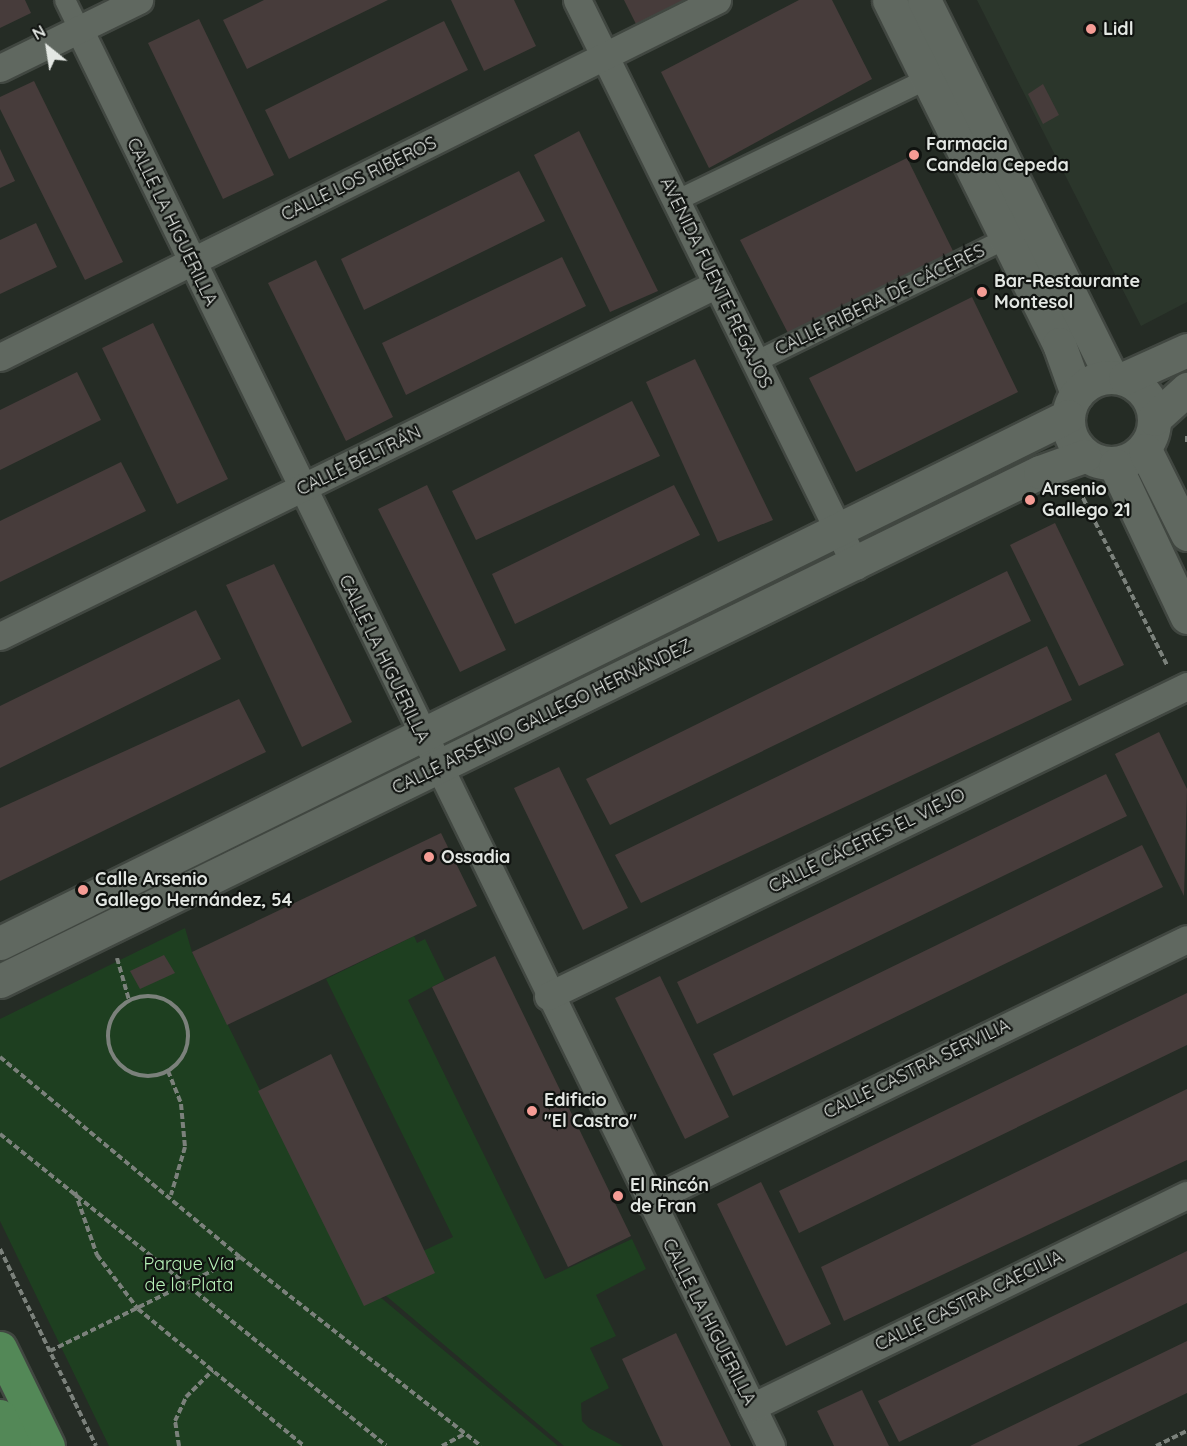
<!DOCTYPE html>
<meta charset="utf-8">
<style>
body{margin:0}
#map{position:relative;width:1187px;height:1446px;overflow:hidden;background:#252c25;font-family:Quicksand,sans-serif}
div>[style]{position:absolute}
.built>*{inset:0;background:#2b362b}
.green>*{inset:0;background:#1e3f20}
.building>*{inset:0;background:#473c3b}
.path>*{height:4px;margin-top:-2px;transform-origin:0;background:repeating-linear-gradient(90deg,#7b817b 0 6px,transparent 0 9px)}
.path>.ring{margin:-2px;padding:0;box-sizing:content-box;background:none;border:4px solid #7b817b;border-radius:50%}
.roads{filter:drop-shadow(2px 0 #414741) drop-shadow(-2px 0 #414741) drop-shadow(0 2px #414741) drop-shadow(0 -2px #414741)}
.pedestrian>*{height:20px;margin:-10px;padding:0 10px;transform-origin:10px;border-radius:10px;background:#606860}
.minor>*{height:27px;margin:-13.5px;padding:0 13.5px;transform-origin:13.5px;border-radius:13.5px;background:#606860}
.secondary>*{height:33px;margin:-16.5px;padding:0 16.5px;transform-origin:16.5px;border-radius:16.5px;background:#606860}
.secondary>.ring{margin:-16.5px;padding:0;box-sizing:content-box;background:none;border:33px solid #606860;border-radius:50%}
.primary>*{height:33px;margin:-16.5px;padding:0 16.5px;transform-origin:16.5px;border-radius:16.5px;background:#538857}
.dots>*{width:16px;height:16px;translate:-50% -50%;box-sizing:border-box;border:3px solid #101310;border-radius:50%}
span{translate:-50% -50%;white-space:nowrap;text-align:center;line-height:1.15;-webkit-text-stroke:4.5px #101310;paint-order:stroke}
.poi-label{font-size:18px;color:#e3e7e3;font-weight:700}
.left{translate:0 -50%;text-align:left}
.street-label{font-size:18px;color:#e3e7e3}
.park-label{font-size:18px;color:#b8f2b9}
.north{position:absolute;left:18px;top:18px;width:60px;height:60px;-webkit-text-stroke:4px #101310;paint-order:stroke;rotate:330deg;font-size:16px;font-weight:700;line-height:24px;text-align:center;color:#e3e7e3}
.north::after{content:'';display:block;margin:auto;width:21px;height:27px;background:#e3e7e3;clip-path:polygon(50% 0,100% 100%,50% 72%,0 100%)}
</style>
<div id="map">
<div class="built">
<i style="clip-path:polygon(977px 0,1187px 0,1187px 302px,1141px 326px)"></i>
</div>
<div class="green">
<i style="clip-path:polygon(185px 928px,192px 952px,349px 1271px,558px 1446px,109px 1446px,0 1221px,0 1019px)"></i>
<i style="clip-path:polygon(414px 936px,417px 943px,425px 939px,445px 980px,408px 1000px,545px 1279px,632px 1239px,646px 1269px,596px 1295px,616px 1336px,590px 1348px,609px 1388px,581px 1403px,582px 1421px,589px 1428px,623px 1446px,564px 1446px,365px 1278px,453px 1237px,326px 979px)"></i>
</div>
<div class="building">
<i style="clip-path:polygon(0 0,25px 0,31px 13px,0 28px)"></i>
<i style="clip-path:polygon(264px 0,388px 0,247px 69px,223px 20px)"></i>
<i style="clip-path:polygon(451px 0,514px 0,536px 46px,484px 71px)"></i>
<i style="clip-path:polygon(624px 0,690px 0,637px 26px)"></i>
<i style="clip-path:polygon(799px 0,832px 0,872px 79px,709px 168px,661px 72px)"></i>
<i style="clip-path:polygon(199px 19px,274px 175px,223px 199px,148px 43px)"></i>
<i style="clip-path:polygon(444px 21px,468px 70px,289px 159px,265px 110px)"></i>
<i style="clip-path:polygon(34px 81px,123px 262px,85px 280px,0 109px,0 97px)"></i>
<i style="clip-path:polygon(1043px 84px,1059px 115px,1043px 124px,1028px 94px)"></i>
<i style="clip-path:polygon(579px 131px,658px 291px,610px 312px,534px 155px)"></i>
<i style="clip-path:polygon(0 149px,15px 181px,0 188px)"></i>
<i style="clip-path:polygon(907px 158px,955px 255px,789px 335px,740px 240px)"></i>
<i style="clip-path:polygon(519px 171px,545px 221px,364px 310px,341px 259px)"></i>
<i style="clip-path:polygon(36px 223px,57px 267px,0 294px,0 240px)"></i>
<i style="clip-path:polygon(562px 257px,586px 306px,406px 395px,382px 343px)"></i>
<i style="clip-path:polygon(316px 260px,393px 417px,346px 441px,268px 283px)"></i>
<i style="clip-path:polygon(972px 297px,1018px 392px,856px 472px,809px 378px)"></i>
<i style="clip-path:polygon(153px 323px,228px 479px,177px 504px,102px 348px)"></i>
<i style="clip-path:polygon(695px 359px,773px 520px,718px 542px,646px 382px)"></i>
<i style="clip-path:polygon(77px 372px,101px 420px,0 470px,0 410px)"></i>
<i style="clip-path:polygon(632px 401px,660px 456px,476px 540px,452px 491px)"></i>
<i style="clip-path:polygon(121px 462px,146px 511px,0 582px,0 521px)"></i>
<i style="clip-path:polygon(427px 485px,506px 650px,460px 672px,378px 509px)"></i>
<i style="clip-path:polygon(674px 485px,700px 535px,515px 624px,492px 574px)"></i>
<i style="clip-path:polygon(1055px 523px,1124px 665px,1079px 686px,1010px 545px)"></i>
<i style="clip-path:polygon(274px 564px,352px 722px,302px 747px,226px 585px)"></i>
<i style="clip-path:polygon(1007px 571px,1031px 621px,610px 825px,586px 779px)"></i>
<i style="clip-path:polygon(196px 610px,221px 659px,0 768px,0 706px)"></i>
<i style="clip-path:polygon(1047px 646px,1072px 700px,641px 903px,615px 855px)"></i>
<i style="clip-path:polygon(239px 699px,266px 752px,0 881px,0 808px)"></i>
<i style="clip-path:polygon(1159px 732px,1187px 789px,1184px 896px,1115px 754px)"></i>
<i style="clip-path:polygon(559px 767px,628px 908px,583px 930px,514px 788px)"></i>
<i style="clip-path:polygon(1106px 774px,1127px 816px,697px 1024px,677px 982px)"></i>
<i style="clip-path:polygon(441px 833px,477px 906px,227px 1025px,192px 952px)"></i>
<i style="clip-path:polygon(1142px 845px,1163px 887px,733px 1096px,713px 1054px)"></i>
<i style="clip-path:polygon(164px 955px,175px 973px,140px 989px,130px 971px)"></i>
<i style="clip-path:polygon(495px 956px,631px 1236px,568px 1267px,432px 987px)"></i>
<i style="clip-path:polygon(660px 976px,729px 1117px,685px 1139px,615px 998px)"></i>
<i style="clip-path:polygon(1187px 993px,1187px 1045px,799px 1233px,779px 1191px)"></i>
<i style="clip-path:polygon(331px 1054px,435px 1273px,364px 1306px,258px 1091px)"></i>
<i style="clip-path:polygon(1187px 1089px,1187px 1160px,844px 1321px,821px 1267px)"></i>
<i style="clip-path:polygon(761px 1182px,831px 1324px,786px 1346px,717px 1204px)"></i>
<i style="clip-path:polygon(1187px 1251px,1187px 1303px,899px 1442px,878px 1401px)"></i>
<i style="clip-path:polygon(676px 1333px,731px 1446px,663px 1446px,622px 1359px)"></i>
<i style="clip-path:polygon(1187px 1341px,1187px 1393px,1077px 1446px,970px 1446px)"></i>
<i style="clip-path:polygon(862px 1390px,889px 1446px,834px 1446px,817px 1411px)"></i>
</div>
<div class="path">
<i style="left:1187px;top:436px;width:8px;rotate:90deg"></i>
<i style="left:1079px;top:490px;width:196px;rotate:63.3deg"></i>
<i style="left:117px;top:958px;width:44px;rotate:74.1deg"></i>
<i class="ring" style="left:108px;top:996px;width:76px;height:76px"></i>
<i style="left:0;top:1057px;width:312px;rotate:39.8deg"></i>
<i style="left:240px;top:1257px;width:306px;rotate:38.1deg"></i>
<i style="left:168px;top:1071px;width:35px;rotate:68deg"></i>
<i style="left:181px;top:1104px;width:43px;rotate:84.7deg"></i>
<i style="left:185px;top:1147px;width:50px;rotate:106.3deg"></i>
<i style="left:0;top:1134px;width:496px;rotate:38.9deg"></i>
<i style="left:75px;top:1192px;width:67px;rotate:70.8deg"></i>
<i style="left:97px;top:1255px;width:68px;rotate:52.8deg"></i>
<i style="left:138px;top:1309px;width:215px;rotate:39.5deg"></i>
<i style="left:0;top:1249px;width:219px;rotate:64deg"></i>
<i style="left:50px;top:1351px;width:212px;rotate:-26.3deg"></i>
<i style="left:179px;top:1446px;width:25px;rotate:-99deg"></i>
<i style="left:175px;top:1421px;width:26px;rotate:-65deg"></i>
<i style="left:186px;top:1397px;width:38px;rotate:-45deg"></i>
<i style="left:442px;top:1446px;width:26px;rotate:-28deg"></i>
<i style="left:1156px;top:1446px;width:34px;rotate:-26deg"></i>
</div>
<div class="roads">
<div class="pedestrian">
<i style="left:65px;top:0;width:32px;rotate:64deg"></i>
<i style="left:676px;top:201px;width:279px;rotate:-25.9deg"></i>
<i style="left:755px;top:362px;width:279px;rotate:-26.2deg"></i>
</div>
<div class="minor">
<i style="left:577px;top:0;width:631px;rotate:63.76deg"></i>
<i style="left:79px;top:29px;width:1577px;rotate:63.97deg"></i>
<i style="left:0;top:68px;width:155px;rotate:-26.1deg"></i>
<i style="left:0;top:357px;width:801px;rotate:-26.47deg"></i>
<i style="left:0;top:636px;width:799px;rotate:-26.15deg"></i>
<i style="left:548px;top:996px;width:710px;rotate:-25.88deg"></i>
<i style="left:648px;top:1201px;width:599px;rotate:-25.92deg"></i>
<i style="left:752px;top:1407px;width:484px;rotate:-26deg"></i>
</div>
<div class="secondary">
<i style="left:889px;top:0;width:384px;rotate:63.7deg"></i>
<i style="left:1059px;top:344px;width:53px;rotate:70.2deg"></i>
<i style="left:924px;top:0;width:420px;rotate:63.6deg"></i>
<i class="ring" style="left:1068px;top:377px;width:53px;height:53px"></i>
<i style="left:1125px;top:378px;width:68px;rotate:-24.3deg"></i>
<i style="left:1154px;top:419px;width:45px;rotate:-42.3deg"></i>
<i style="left:1145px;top:450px;width:94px;rotate:63.4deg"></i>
<i style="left:1115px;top:465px;width:168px;rotate:64.7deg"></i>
<i style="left:0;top:943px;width:1191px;rotate:-26.26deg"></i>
<i style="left:0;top:981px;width:1158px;rotate:-26.08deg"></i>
<i style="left:1040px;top:472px;width:47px;rotate:-20deg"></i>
</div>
<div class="primary">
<i style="left:0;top:1348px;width:109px;rotate:63.9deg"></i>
<i style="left:0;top:1416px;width:33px;rotate:65deg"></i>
</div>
</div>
<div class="dots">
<i style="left:1091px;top:29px;background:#f59c95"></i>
<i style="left:914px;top:155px;background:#f59c95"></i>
<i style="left:982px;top:292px;background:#f59c95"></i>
<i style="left:1030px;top:500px;background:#f59c95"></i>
<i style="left:429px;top:857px;background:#f59c95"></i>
<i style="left:83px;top:890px;background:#f59c95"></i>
<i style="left:532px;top:1111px;background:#f59c95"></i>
<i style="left:618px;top:1196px;background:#f59c95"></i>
</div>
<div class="poi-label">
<span class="left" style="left:1103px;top:29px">Lidl</span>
<span class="left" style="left:926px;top:155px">Farmacia<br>Candela Cepeda</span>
<span class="left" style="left:994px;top:292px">Bar-Restaurante<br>Montesol</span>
<span class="left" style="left:1042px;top:500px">Arsenio<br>Gallego 21</span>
<span class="left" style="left:441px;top:857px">Ossadia</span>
<span class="left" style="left:95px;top:890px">Calle Arsenio<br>Gallego Hernández, 54</span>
<span class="left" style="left:544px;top:1111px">Edificio<br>"El Castro"</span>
<span class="left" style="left:630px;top:1196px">El Rincón<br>de Fran</span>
</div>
<div class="street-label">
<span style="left:359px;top:179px;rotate:-26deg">CALLE LOS RIBEROS</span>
<span style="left:172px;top:222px;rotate:64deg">CALLE LA HIGUERILLA</span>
<span style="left:716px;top:283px;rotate:64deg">AVENIDA FUENTE REGAJOS</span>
<span style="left:880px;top:300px;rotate:-26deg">CALLE RIBERA DE CÁCERES</span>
<span style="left:359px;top:461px;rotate:-26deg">CALLE BELTRÁN</span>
<span style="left:384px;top:659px;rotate:64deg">CALLE LA HIGUERILLA</span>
<span style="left:542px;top:717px;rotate:-26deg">CALLE ARSENIO GALLEGO HERNÁNDEZ</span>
<span style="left:867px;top:841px;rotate:-26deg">CALLE CÁCERES EL VIEJO</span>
<span style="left:917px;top:1069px;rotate:-26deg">CALLE CASTRA SERVILIA</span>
<span style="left:969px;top:1301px;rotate:-26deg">CALLE CASTRA CAECILIA</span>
<span style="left:709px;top:1322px;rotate:63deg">CALLE LA HIGUERILLA</span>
</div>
<div class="park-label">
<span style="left:189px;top:1275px">Parque Vía<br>de la Plata</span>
</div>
<div class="north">N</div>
</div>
